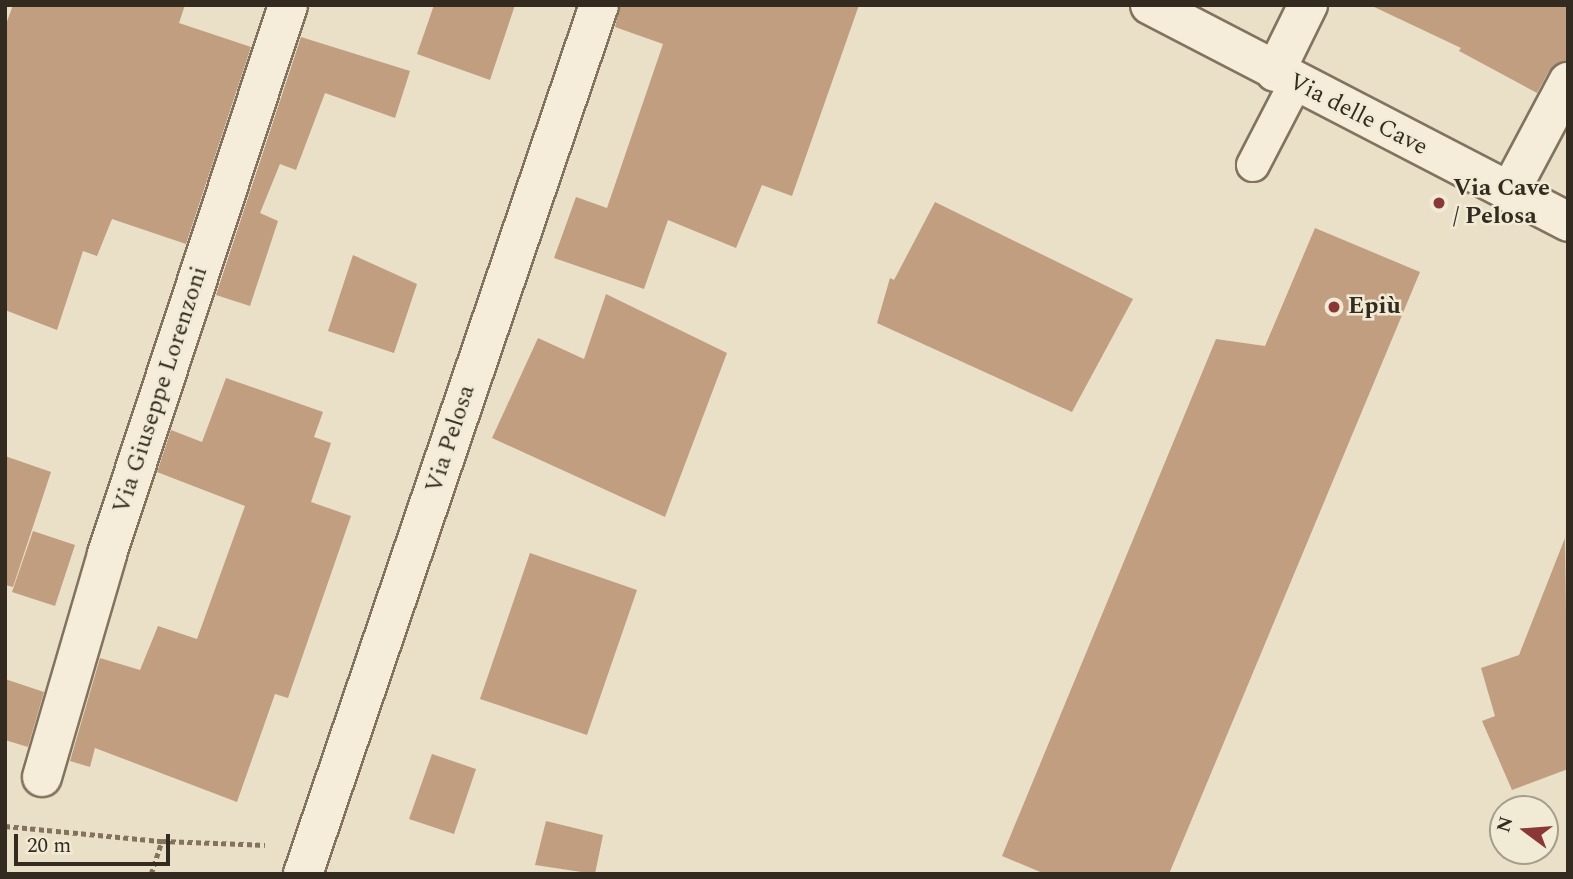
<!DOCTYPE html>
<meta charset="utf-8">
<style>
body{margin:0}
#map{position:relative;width:1573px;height:879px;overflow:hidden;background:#e9e0c7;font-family:Spectral,serif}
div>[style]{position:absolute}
.building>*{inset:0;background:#c29e81}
.path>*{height:4.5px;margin-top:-2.25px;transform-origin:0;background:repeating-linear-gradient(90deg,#82735e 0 5px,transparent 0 8.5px)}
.roads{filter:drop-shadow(2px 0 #82735e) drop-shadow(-2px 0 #82735e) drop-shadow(0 2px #82735e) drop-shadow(0 -2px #82735e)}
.lane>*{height:32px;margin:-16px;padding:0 16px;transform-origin:16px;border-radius:16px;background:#f5edd9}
.street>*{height:38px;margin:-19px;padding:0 19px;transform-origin:19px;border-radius:19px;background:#f5edd9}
.secondary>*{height:38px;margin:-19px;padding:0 19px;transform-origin:19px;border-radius:19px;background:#f5edd9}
.dots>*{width:19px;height:19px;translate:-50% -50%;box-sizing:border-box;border:4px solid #f1ead5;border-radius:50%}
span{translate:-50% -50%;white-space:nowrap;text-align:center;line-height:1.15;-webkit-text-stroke:5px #f1ead5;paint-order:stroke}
.street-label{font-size:24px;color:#342b20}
.poi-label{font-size:24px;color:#342b20;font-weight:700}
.left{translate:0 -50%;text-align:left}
.frame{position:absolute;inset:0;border:7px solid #342b20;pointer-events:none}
.north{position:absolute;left:1489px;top:795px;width:70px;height:70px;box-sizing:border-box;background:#f1ead5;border:2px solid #a59e8d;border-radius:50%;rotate:286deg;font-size:19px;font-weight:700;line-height:28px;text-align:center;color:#342b20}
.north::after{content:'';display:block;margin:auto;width:24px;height:32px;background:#8a3836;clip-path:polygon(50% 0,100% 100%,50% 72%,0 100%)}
.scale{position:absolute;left:14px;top:834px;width:156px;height:32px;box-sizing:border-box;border:4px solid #342b20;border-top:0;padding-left:9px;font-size:21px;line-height:24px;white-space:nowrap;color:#342b20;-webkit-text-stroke:5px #f1ead5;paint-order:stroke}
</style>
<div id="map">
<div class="building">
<i style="clip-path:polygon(13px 5px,185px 5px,179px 23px,251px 47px,186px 244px,112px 219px,97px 256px,83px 251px,57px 330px,5px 310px,5px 27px)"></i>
<i style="clip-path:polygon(434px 5px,515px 5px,490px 80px,417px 54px)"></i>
<i style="clip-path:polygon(620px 5px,859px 5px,792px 196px,762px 185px,736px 248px,668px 220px,644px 289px,554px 258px,576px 197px,607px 208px,663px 44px,615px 27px)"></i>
<i style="clip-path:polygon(1370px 5px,1568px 5px,1568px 60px,1549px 71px,1537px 93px,1459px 51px,1461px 48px)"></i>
<i style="clip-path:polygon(301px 37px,410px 71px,395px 118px,325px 93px,296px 170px,280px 164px,260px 213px,278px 221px,250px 306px,216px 295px)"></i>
<i style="clip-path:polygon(935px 202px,1133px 299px,1072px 412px,877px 323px,890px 278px,894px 280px)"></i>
<i style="clip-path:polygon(1315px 228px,1420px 272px,1169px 874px,1045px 874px,1002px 856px,1216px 339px,1265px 346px)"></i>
<i style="clip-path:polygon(353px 255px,417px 284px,394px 353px,328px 331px)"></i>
<i style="clip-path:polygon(606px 294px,727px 353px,665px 517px,492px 438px,538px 338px,584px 359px)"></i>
<i style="clip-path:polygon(226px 378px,323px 412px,314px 437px,331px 443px,311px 502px,351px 516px,288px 698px,275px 694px,237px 802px,95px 748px,90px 767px,70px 761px,100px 658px,140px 670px,158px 626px,197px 639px,245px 506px,157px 472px,171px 430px,202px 442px)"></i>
<i style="clip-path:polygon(5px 456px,51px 472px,13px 587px,5px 585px)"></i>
<i style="clip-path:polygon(33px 531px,75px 545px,55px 606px,12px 592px)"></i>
<i style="clip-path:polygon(1565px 538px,1568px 769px,1512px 790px,1482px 721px,1495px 716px,1481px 668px,1519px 655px)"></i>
<i style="clip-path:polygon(530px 553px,637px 590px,587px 735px,480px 699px)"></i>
<i style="clip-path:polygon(5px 679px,44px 692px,28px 747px,5px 740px)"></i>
<i style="clip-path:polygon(432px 754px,476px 769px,454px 834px,409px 819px)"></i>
<i style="clip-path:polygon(546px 821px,603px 835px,595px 874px,535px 865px)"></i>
</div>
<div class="path">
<i style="left:5px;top:826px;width:158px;rotate:5.5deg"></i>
<i style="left:162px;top:841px;width:103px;rotate:2.2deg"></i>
<i style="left:151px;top:874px;width:35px;rotate:-72deg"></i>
</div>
<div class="roads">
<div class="lane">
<i style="left:1253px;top:165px;width:93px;rotate:-62.6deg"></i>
</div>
<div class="street">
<i style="left:1275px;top:72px;width:75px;rotate:-63.8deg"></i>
<i style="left:1509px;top:193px;width:126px;rotate:-62deg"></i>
<i style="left:42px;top:777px;width:232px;rotate:-73.7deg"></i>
<i style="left:107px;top:554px;width:578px;rotate:-71.75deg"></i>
</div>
<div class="secondary">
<i style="left:1150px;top:5px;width:471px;rotate:27.4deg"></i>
<i style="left:303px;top:874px;width:918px;rotate:-71.19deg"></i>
</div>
</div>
<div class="dots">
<i style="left:1439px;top:203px;background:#8a3836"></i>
<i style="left:1334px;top:307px;background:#8a3836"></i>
</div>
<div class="street-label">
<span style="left:1358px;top:115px;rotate:27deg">Via delle Cave</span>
<span style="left:161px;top:390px;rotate:-72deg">Via Giuseppe Lorenzoni</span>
<span style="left:451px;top:439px;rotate:-72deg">Via Pelosa</span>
</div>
<div class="poi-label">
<span class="left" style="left:1453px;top:203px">Via Cave<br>/ Pelosa</span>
<span class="left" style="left:1348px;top:307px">Epiù</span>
</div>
<div class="frame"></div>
<div class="north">N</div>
<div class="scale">20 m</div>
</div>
